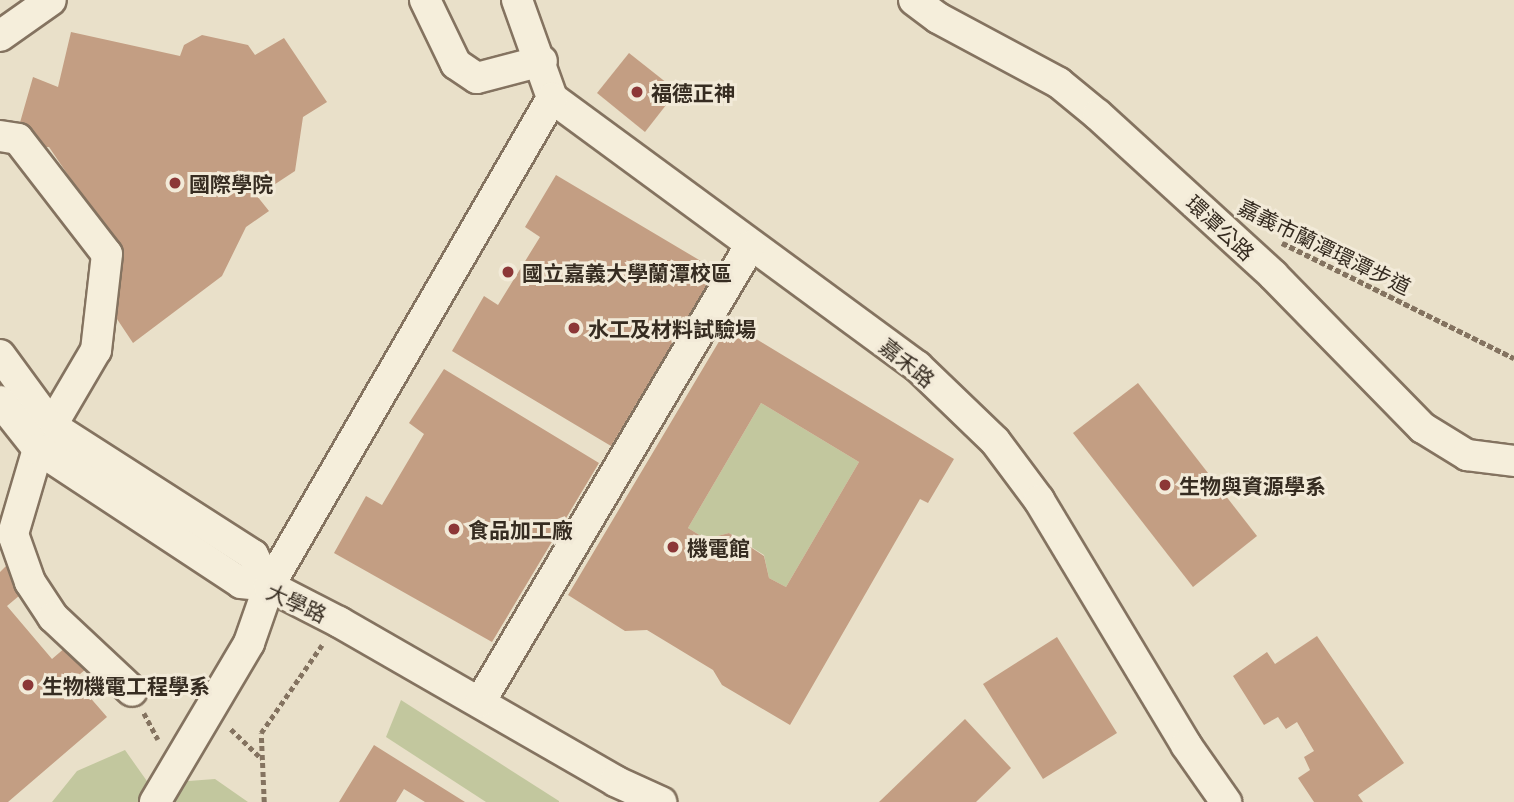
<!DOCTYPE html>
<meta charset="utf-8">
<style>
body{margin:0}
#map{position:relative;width:1514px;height:802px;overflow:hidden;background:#e9e0c9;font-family:Georgia,"Noto Sans TC",serif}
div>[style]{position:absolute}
.green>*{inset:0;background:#c2c79e}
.building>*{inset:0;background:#c39e83}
.path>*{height:4.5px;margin-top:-2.25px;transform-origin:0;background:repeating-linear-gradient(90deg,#847360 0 5px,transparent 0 8.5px)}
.roads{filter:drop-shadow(2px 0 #847360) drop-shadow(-2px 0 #847360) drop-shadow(0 2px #847360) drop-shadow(0 -2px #847360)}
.minor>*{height:30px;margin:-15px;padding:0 15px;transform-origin:15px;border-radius:15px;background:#f5eedb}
.dots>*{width:19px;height:19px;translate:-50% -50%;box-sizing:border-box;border:4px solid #f2ead8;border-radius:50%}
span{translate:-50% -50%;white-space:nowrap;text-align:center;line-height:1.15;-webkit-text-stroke:6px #f2ead8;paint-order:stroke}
.poi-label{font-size:21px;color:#362c21;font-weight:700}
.left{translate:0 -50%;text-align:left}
.street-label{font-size:21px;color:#362c21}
</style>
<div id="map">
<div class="green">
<i style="clip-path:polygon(761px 403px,859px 462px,786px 587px,769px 578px,764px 555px,729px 533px,706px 539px,688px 528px)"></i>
<i style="clip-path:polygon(401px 700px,559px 801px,559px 802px,486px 802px,386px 737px)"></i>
<i style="clip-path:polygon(125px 750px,149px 784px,215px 779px,248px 802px,52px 802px,77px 771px)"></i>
</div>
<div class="building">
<i style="clip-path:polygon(71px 32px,180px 56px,184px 45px,202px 35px,248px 45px,255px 55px,284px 38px,327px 102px,303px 117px,295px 171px,257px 196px,269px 211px,246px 227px,222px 276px,133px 343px,111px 310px,117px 247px,49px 147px,39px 147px,19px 126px,33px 77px,58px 87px)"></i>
<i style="clip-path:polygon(629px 53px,677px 91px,645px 132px,597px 93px)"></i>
<i style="clip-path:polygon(556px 175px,716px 270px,611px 446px,452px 351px,484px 296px,498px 305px,540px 237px,525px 227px)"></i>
<i style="clip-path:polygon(evenodd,730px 323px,954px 459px,928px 503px,920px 499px,790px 725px,722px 685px,713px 670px,647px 630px,625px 631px,568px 595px,730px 323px,761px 403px,859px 462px,786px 587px,769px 578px,764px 556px,729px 533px,706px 539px,688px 528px,761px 403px)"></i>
<i style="clip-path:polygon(444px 369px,599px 463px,492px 642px,334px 553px,366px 496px,382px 505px,424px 434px,409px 423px)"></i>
<i style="clip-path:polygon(1138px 383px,1257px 536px,1193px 587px,1073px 433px)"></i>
<i style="clip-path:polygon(6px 566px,26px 590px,7px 606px,52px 659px,73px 641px,92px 664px,74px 679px,107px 717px,8px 802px,0 802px,0 572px)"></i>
<i style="clip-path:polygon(1317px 636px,1404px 763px,1358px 795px,1363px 802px,1314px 802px,1298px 778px,1310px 770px,1304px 757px,1314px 751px,1297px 722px,1286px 729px,1278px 717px,1264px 725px,1233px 676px,1267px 652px,1275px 664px)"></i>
<i style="clip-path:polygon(1057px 637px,1117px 733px,1043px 779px,983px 684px)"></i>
<i style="clip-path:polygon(965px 719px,1011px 768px,976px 802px,879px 802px)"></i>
<i style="clip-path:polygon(374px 745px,465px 802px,425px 802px,404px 789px,396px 802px,339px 802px)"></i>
</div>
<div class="path">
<i style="left:1282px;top:243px;width:259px;rotate:26.4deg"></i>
<i style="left:1283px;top:243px;width:258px;rotate:26.5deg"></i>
<i style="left:144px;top:713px;width:30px;rotate:62deg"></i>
<i style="left:231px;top:729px;width:43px;rotate:44.1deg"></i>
<i style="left:264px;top:802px;width:69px;rotate:-92.5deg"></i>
<i style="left:261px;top:733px;width:107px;rotate:-55.3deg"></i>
</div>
<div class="roads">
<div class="minor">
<i style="left:425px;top:0;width:71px;rotate:64.2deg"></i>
<i style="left:456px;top:64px;width:25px;rotate:34deg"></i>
<i style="left:477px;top:78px;width:67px;rotate:-14.7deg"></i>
<i style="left:517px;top:0;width:104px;rotate:70.3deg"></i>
<i style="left:552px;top:98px;width:453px;rotate:36.3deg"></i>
<i style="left:917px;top:366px;width:108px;rotate:43.9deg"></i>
<i style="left:995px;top:441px;width:74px;rotate:53.3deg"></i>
<i style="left:1039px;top:500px;width:286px;rotate:59deg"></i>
<i style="left:1186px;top:745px;width:70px;rotate:54.9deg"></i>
<i style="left:914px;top:0;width:30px;rotate:37deg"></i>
<i style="left:938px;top:18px;width:137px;rotate:28.2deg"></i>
<i style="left:1059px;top:83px;width:50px;rotate:39.4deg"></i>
<i style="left:1098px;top:115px;width:237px;rotate:42.4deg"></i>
<i style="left:1273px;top:275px;width:214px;rotate:45.6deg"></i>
<i style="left:1423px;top:428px;width:52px;rotate:31.5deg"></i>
<i style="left:1467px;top:455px;width:47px;rotate:7.3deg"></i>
<i style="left:0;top:36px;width:62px;rotate:-35.2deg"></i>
<i style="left:0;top:136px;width:18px;rotate:9deg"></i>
<i style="left:18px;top:139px;width:145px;rotate:52.3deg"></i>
<i style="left:107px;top:254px;width:97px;rotate:96.5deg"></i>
<i style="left:96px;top:350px;width:115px;rotate:120.4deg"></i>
<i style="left:38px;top:449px;width:89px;rotate:106.4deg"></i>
<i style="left:13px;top:534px;width:51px;rotate:70.5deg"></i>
<i style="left:30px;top:582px;width:42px;rotate:56.7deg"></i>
<i style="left:53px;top:617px;width:108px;rotate:43.1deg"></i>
<i style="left:0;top:355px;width:88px;rotate:53.8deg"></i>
<i style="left:52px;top:426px;width:239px;rotate:32.7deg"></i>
<i style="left:253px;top:555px;width:35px;rotate:63deg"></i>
<i style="left:0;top:401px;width:61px;rotate:51.6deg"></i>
<i style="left:38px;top:449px;width:243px;rotate:33.4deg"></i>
<i style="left:241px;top:583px;width:28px;rotate:6deg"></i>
<i style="left:269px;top:586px;width:79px;rotate:27.2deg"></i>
<i style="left:339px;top:622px;width:319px;rotate:29.9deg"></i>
<i style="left:615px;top:781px;width:51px;rotate:24.5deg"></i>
<i style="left:480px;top:702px;width:530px;rotate:-59.37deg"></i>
<i style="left:155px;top:802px;width:185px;rotate:-59.4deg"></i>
<i style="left:249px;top:643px;width:60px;rotate:-70.7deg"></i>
<i style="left:269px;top:586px;width:564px;rotate:-59.89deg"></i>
</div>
</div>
<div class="dots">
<i style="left:637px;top:92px;background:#8c3737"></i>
<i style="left:175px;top:183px;background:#8c3737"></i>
<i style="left:508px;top:272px;background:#8c3737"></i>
<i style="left:574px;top:328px;background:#8c3737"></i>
<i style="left:1165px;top:485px;background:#8c3737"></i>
<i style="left:454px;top:529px;background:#8c3737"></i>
<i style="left:673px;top:547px;background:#8c3737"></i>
<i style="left:28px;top:685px;background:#8c3737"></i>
</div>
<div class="poi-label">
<span class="left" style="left:651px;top:92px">福德正神</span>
<span class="left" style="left:189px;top:183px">國際學院</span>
<span class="left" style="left:522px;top:272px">國立嘉義大學蘭潭校區</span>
<span class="left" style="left:588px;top:328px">水工及材料試驗場</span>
<span class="left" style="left:1179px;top:485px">生物與資源學系</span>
<span class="left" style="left:468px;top:529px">食品加工廠</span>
<span class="left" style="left:687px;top:547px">機電館</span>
<span class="left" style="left:42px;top:685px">生物機電工程學系</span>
</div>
<div class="street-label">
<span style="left:1221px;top:227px;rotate:43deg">環潭公路</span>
<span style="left:1325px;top:246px;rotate:26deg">嘉義市蘭潭環潭步道</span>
<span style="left:908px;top:362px;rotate:39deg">嘉禾路</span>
<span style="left:297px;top:602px;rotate:24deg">大學路</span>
</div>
</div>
